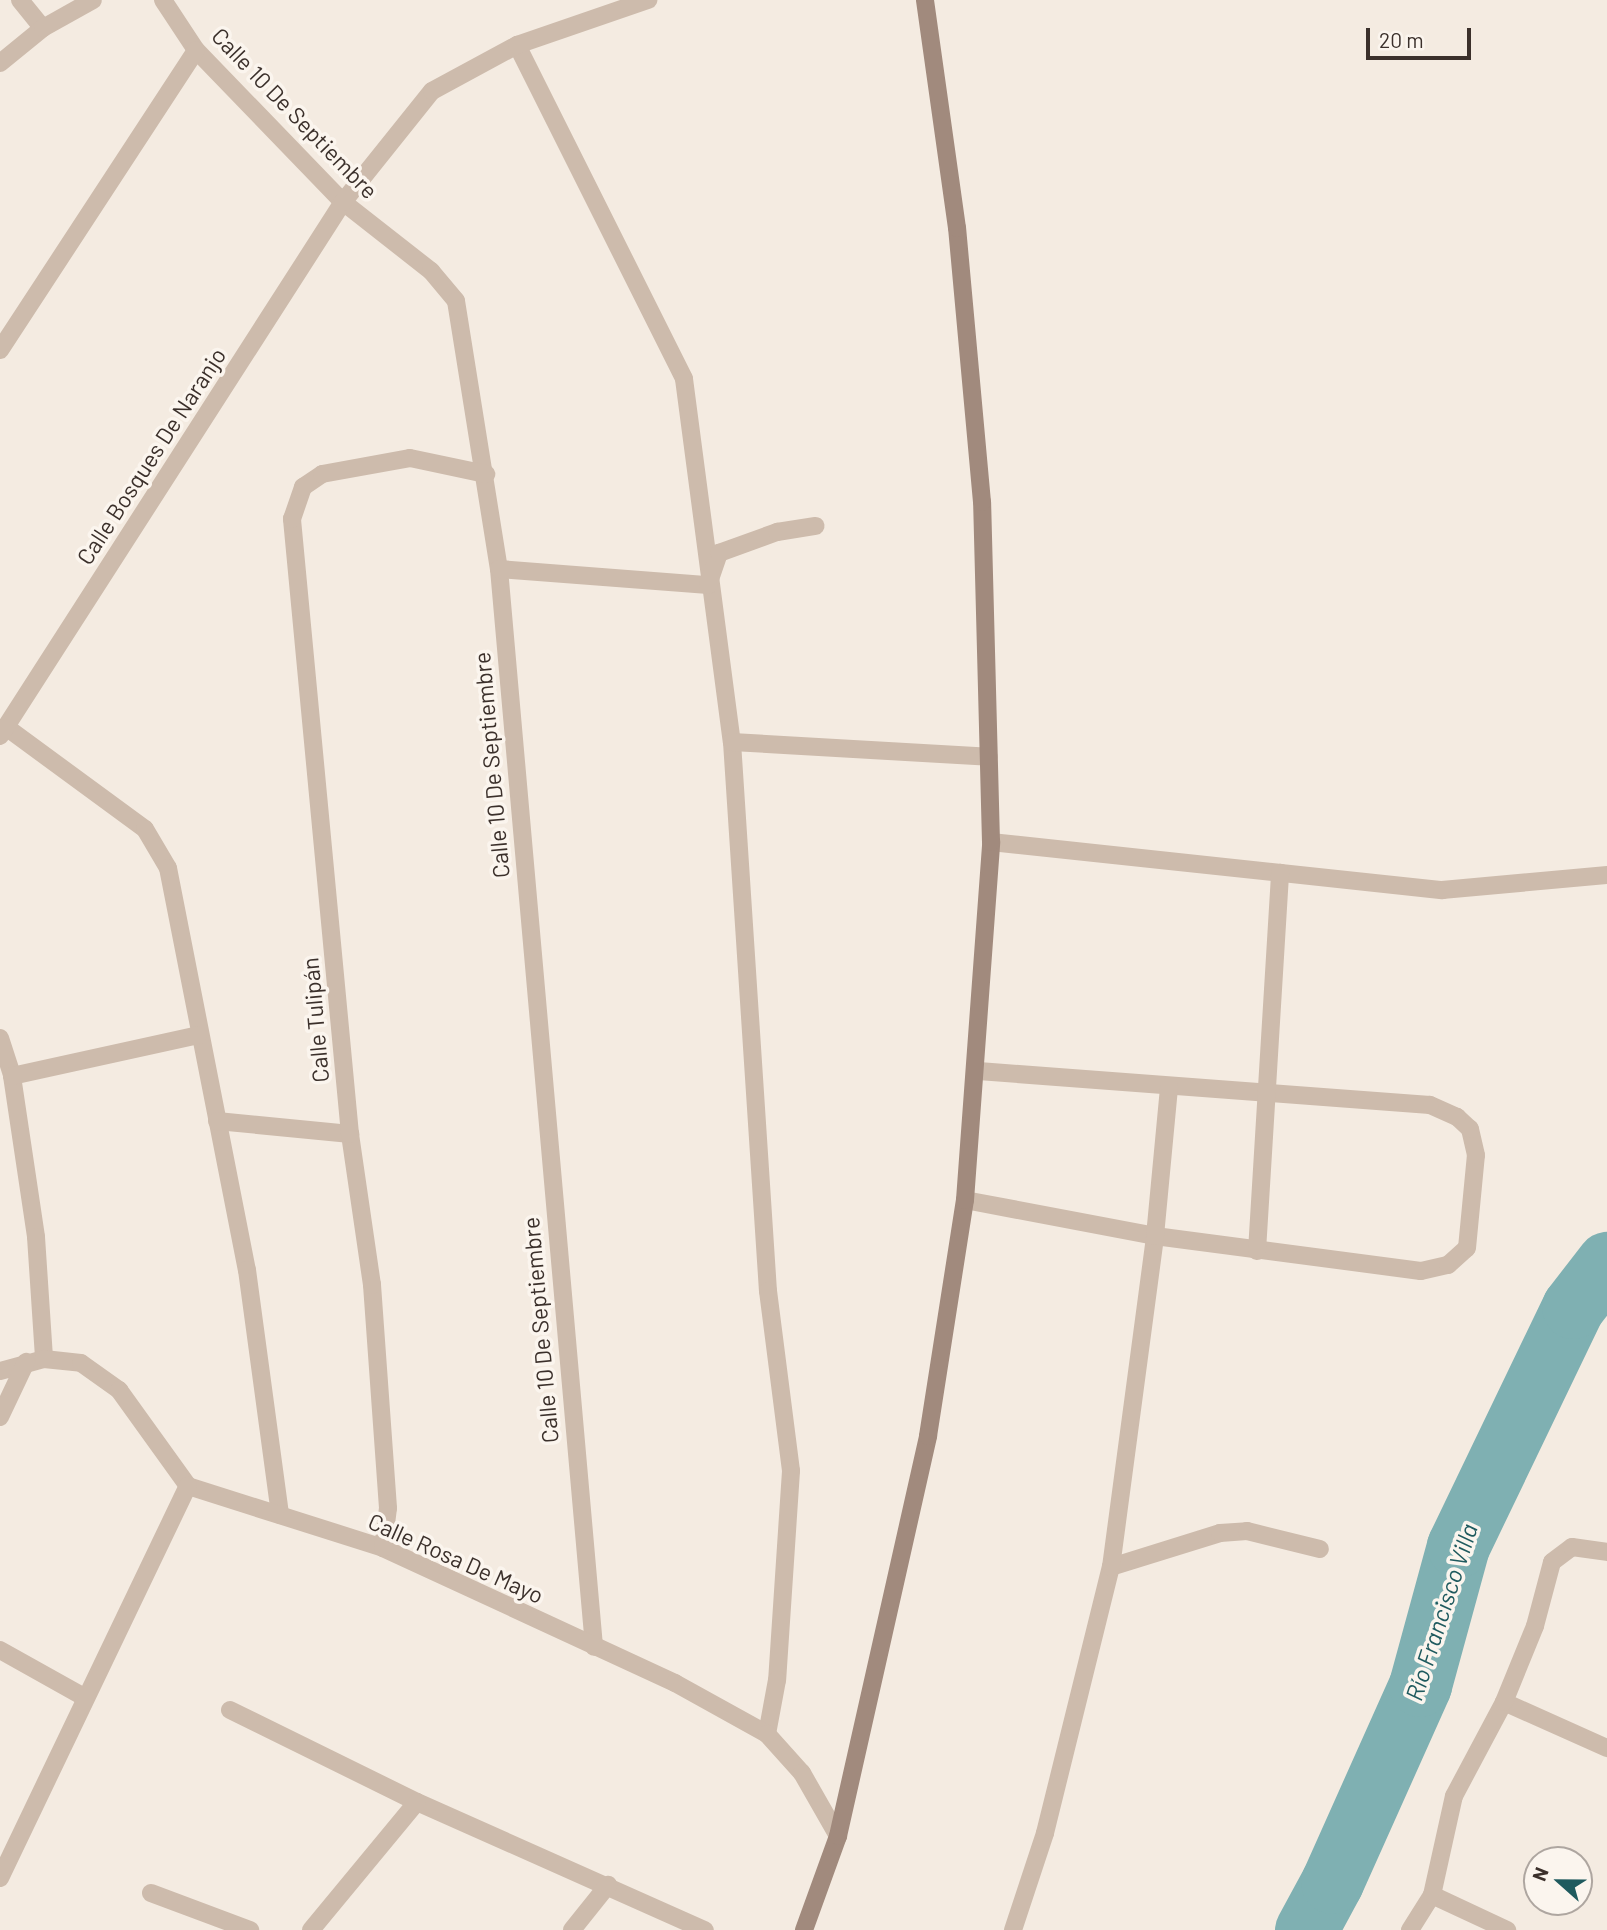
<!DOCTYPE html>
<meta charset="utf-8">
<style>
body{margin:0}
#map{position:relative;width:1607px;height:1930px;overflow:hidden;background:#f4ebe1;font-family:Barlow,sans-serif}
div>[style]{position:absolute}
.river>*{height:63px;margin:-31.5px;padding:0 31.5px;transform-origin:31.5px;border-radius:31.5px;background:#7fb0b2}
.minor>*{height:18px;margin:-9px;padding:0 9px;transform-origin:9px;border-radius:9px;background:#cdbbac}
.tertiary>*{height:18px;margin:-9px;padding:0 9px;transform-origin:9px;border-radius:9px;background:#cdbbac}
.secondary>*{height:18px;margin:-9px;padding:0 9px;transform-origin:9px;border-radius:9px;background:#a18a7d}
span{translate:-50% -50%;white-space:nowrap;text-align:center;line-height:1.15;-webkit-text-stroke:7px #fbf5ee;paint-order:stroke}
.street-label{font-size:23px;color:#3b302b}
.water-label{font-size:24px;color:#1f5a5e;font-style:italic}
.north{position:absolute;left:1523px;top:1846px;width:70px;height:70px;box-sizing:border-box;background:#fbf5ee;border:2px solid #aea6a0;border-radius:50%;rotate:291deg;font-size:19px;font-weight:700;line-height:28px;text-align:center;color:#3b302b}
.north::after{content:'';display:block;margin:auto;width:24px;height:32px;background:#1f5a5e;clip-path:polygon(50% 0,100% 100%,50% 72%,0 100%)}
.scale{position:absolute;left:1366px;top:28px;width:105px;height:32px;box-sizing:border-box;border:4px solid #3b302b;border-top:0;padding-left:9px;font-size:21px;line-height:24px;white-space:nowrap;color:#3b302b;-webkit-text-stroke:5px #fbf5ee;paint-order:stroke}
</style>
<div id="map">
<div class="river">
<i style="left:1306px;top:1930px;width:55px;rotate:-61.6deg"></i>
<i style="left:1332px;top:1882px;width:216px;rotate:-65.9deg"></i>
<i style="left:1420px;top:1685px;width:144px;rotate:-74.7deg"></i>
<i style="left:1458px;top:1546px;width:265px;rotate:-64.3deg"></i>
<i style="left:1573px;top:1307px;width:56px;rotate:-52.3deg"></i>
</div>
<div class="minor">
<i style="left:20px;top:0;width:36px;rotate:51deg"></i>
<i style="left:163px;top:0;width:60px;rotate:56.6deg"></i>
<i style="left:196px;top:50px;width:211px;rotate:46deg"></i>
<i style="left:343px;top:202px;width:112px;rotate:38.1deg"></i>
<i style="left:431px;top:271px;width:39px;rotate:50deg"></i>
<i style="left:456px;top:301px;width:271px;rotate:80.9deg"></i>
<i style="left:499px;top:569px;width:1082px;rotate:84.96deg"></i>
<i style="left:517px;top:45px;width:373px;rotate:63.4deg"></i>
<i style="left:684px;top:379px;width:366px;rotate:82.5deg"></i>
<i style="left:732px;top:742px;width:550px;rotate:86.25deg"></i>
<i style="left:768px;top:1291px;width:181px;rotate:82.7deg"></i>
<i style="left:791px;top:1471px;width:209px;rotate:93.8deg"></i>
<i style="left:777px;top:1680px;width:55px;rotate:100.5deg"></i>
<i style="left:0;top:350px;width:358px;rotate:-56.8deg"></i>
<i style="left:499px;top:569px;width:210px;rotate:4.4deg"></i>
<i style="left:708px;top:585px;width:34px;rotate:-71deg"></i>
<i style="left:719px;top:553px;width:62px;rotate:-19.9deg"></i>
<i style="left:777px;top:532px;width:39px;rotate:-9deg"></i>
<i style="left:6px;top:727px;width:172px;rotate:36.3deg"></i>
<i style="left:145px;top:829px;width:45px;rotate:59.5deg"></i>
<i style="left:168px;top:868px;width:410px;rotate:78.9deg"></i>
<i style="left:247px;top:1270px;width:247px;rotate:82.3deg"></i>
<i style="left:0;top:736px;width:635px;rotate:-57.29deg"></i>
<i style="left:343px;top:202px;width:142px;rotate:-51.3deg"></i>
<i style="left:432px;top:91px;width:97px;rotate:-28.4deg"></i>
<i style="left:517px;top:45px;width:139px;rotate:-19deg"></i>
<i style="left:732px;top:742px;width:257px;rotate:3.3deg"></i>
<i style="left:991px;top:842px;width:454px;rotate:6.1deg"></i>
<i style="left:1442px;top:890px;width:166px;rotate:-5.2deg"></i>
<i style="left:0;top:1038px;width:40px;rotate:72deg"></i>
<i style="left:12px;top:1076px;width:163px;rotate:81.5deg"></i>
<i style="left:36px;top:1237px;width:122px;rotate:86.2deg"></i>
<i style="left:12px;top:1076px;width:190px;rotate:-12.4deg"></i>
<i style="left:217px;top:1121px;width:134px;rotate:5.6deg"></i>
<i style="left:965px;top:1200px;width:193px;rotate:10.7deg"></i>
<i style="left:1155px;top:1236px;width:268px;rotate:7.5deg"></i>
<i style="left:1421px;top:1271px;width:28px;rotate:-13deg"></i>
<i style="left:1448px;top:1265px;width:25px;rotate:-42deg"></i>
<i style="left:1467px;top:1248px;width:93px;rotate:-84.5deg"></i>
<i style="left:1476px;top:1155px;width:27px;rotate:-103deg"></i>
<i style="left:1470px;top:1129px;width:18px;rotate:-137deg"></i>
<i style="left:1457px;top:1117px;width:30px;rotate:-156deg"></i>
<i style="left:1430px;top:1105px;width:456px;rotate:-175.7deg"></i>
<i style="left:1257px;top:1251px;width:379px;rotate:-86.5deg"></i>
<i style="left:0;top:1371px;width:46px;rotate:-15.3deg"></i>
<i style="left:44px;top:1359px;width:37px;rotate:6deg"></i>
<i style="left:81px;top:1363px;width:47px;rotate:35.4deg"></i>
<i style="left:119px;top:1390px;width:118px;rotate:54.3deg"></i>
<i style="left:188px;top:1486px;width:205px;rotate:17.6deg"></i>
<i style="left:383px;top:1548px;width:322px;rotate:24.8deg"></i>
<i style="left:675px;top:1683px;width:105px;rotate:29deg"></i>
<i style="left:767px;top:1734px;width:52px;rotate:48.1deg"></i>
<i style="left:802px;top:1773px;width:73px;rotate:60.3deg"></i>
<i style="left:0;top:1417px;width:61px;rotate:-64.7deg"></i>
<i style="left:383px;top:1548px;width:40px;rotate:-82.9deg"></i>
<i style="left:388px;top:1508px;width:224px;rotate:-94.1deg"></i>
<i style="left:372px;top:1285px;width:153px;rotate:-98.3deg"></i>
<i style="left:350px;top:1134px;width:618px;rotate:-95.39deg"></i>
<i style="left:292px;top:519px;width:34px;rotate:-71deg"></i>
<i style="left:303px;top:487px;width:23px;rotate:-34deg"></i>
<i style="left:322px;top:474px;width:89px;rotate:-10.3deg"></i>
<i style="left:410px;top:458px;width:78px;rotate:11.9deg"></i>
<i style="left:1111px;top:1567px;width:114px;rotate:-17.3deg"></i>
<i style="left:1220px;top:1533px;width:27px;rotate:-4deg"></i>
<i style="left:1247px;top:1531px;width:75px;rotate:13.9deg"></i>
<i style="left:0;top:1650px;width:96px;rotate:29.2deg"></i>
<i style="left:1504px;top:1702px;width:113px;rotate:24.1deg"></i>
<i style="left:230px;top:1710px;width:208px;rotate:26.2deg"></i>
<i style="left:417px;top:1802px;width:315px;rotate:24deg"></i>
<i style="left:0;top:1878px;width:435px;rotate:-64.4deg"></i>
<i style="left:151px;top:1893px;width:106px;rotate:20.5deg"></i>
<i style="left:1432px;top:1895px;width:83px;rotate:25deg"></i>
<i style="left:311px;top:1930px;width:166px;rotate:-50.4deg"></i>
<i style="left:572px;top:1930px;width:58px;rotate:-51.3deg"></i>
<i style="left:1013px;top:1930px;width:102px;rotate:-71.7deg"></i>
<i style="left:1045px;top:1833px;width:274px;rotate:-76.1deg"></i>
<i style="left:1111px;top:1567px;width:334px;rotate:-82.4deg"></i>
<i style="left:1155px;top:1236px;width:150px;rotate:-84.6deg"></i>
<i style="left:1410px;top:1930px;width:41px;rotate:-57.8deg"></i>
<i style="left:1432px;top:1895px;width:101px;rotate:-77.5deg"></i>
<i style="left:1454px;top:1796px;width:106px;rotate:-62deg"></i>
<i style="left:1504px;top:1702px;width:82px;rotate:-67.8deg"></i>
<i style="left:1535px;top:1626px;width:66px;rotate:-75.1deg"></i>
<i style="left:1552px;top:1562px;width:25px;rotate:-37deg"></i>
<i style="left:1572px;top:1547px;width:35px;rotate:8deg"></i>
</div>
<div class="tertiary">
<i style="left:0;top:63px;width:55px;rotate:-39.1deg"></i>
<i style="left:43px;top:28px;width:57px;rotate:-29.2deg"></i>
</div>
<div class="secondary">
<i style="left:804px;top:1930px;width:100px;rotate:-70.1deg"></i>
<i style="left:838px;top:1836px;width:410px;rotate:-77.3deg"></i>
<i style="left:928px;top:1436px;width:239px;rotate:-81.1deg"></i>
<i style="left:965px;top:1200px;width:359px;rotate:-85.8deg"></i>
<i style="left:991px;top:842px;width:340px;rotate:-91.5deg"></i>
<i style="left:982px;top:502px;width:275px;rotate:-95.2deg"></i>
<i style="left:957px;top:228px;width:230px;rotate:-98deg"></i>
</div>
<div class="street-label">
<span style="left:295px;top:113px;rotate:46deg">Calle 10 De Septiembre</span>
<span style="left:151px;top:456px;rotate:-57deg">Calle Bosques De Naranjo</span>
<span style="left:491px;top:765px;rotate:-95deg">Calle 10 De Septiembre</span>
<span style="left:315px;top:1020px;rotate:-95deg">Calle Tulipán</span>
<span style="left:540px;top:1330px;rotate:-95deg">Calle 10 De Septiembre</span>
<span style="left:456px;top:1558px;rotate:24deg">Calle Rosa De Mayo</span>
</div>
<div class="water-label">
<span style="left:1441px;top:1612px;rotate:-72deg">Río Francisco Villa</span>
</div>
<div class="north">N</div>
<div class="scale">20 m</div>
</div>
